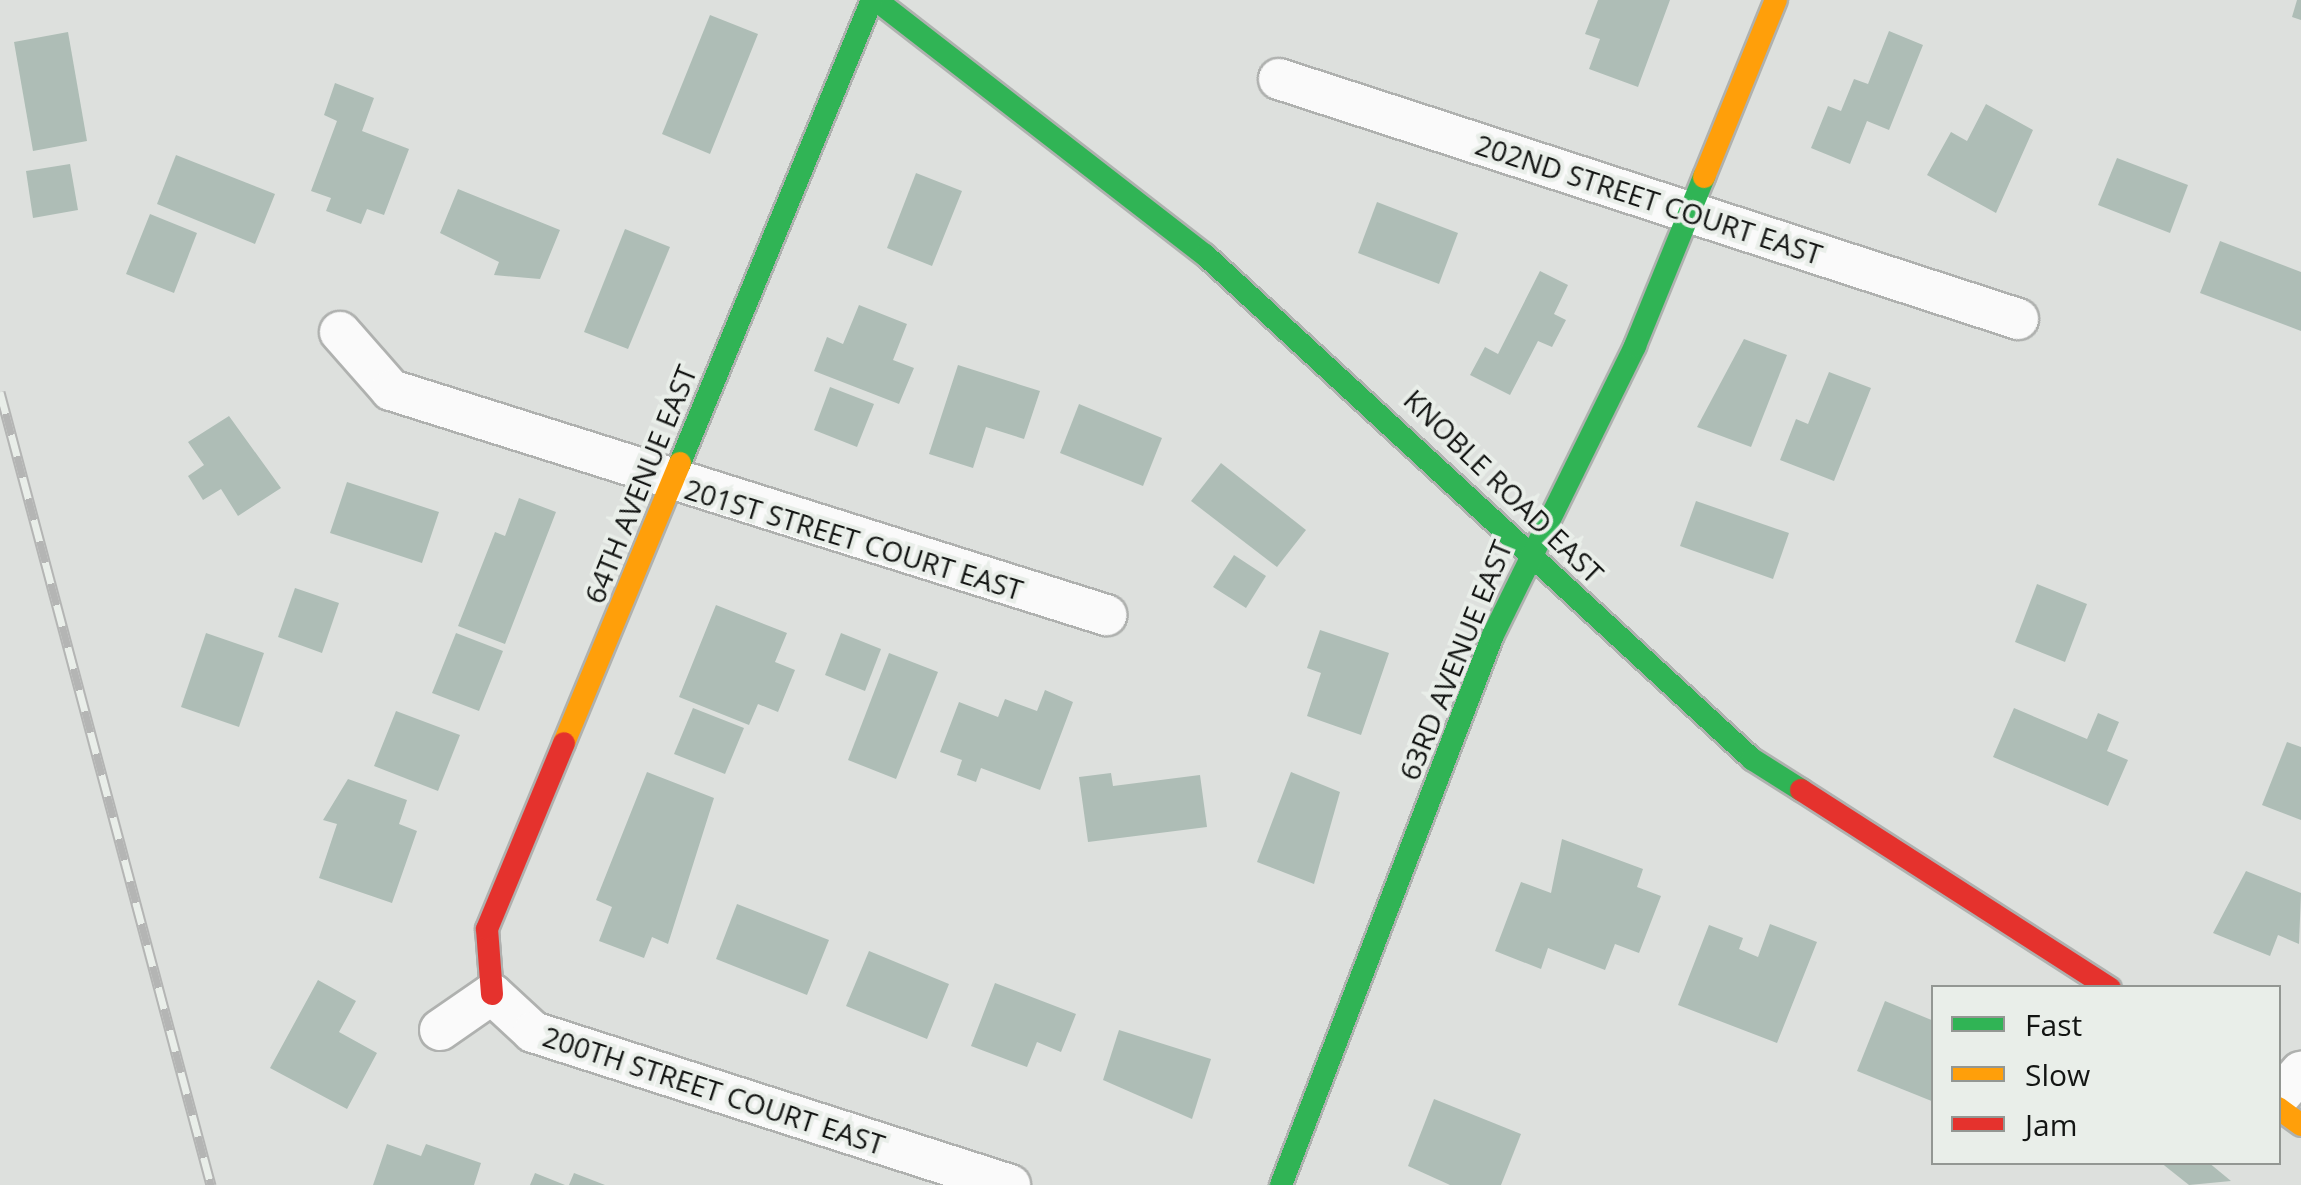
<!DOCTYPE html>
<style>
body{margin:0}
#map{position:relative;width:2301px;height:1185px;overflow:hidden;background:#dde0dd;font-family:"Open Sans",sans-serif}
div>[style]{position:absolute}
.building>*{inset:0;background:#aebdb6}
.roads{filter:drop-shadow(2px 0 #afb1af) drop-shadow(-2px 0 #afb1af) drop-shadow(0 2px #afb1af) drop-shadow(0 -2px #afb1af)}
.street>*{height:40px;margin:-20px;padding:0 20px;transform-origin:20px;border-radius:20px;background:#fafafa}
.fast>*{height:22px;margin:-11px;padding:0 11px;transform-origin:11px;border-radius:11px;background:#30b455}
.slow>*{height:22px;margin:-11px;padding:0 11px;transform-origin:11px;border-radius:11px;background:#ff9f0a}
.jam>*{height:22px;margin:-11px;padding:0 11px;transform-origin:11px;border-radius:11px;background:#e5322d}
.rail>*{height:11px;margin-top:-5.5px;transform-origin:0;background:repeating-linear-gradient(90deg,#e9eee9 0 22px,#b4b5b4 0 44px);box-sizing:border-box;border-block:2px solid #b4b5b4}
span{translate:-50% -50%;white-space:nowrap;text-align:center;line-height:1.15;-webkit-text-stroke:8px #e9eee9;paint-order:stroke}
.street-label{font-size:28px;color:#131513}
.legend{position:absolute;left:1931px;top:985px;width:350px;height:180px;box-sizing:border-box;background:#e9eee9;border:2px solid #939793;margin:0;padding:12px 18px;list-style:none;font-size:30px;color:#131513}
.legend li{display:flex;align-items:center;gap:20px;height:50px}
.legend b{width:50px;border:2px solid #939793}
</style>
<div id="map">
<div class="building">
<i style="clip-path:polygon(1598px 0,1670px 0,1638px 87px,1589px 69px,1600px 39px,1585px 34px)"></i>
<i style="clip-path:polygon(2297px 0,2301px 0,2301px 20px,2292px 17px)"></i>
<i style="clip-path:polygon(710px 15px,758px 34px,710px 154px,662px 134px)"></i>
<i style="clip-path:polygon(1889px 31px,1923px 45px,1889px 130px,1867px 121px,1850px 164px,1811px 148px,1828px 106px,1841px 111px,1854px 79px,1868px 84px)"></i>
<i style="clip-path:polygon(68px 32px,87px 141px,33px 151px,14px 42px)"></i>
<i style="clip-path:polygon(335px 83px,374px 98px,362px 131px,409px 149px,384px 215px,367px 209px,361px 224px,326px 211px,331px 198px,311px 191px,337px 121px,324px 115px)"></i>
<i style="clip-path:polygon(1986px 104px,2033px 130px,1996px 213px,1927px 175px,1951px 132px,1967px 141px)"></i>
<i style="clip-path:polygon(176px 155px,275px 194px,255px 244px,157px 204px)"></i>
<i style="clip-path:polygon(2117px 158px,2188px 185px,2170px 233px,2098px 205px)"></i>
<i style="clip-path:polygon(70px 164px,78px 210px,33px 218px,26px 171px)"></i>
<i style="clip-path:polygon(916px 173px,962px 191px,932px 266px,887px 248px)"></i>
<i style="clip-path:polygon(458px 189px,560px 230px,540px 279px,494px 275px,499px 262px,440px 233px)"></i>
<i style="clip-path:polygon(1377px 202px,1458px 233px,1439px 284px,1358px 253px)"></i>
<i style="clip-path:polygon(150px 214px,197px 233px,174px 293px,126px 274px)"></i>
<i style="clip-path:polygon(625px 229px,670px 247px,628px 349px,584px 332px)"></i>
<i style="clip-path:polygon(2220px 241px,2301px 272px,2301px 331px,2200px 293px)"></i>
<i style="clip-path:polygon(1540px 271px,1568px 285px,1554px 314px,1566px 320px,1552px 347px,1538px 341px,1510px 395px,1470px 375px,1485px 347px,1498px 354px)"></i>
<i style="clip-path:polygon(859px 305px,907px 324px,893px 360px,914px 368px,899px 404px,814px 371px,827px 337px,843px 344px)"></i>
<i style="clip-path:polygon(1744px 339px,1787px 355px,1751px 447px,1697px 427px)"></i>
<i style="clip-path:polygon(958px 365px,1040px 391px,1024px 439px,986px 427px,973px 468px,929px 454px)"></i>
<i style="clip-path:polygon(1829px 372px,1871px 388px,1834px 481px,1780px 460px,1796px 419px,1808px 424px)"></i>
<i style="clip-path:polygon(830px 387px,874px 404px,857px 447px,814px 430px)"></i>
<i style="clip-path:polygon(1079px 404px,1162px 438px,1143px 486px,1060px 453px)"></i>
<i style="clip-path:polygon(229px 416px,281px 488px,238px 516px,221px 489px,203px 500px,188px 476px,204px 465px,188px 442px)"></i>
<i style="clip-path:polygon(1221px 463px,1306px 530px,1277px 567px,1191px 501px)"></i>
<i style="clip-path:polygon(347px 482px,439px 512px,422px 563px,330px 533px)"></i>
<i style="clip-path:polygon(519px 498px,556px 512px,505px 644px,458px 626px,495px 532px,505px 536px)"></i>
<i style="clip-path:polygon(1696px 501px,1789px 533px,1773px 579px,1680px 546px)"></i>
<i style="clip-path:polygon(1234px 555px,1266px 576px,1246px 608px,1213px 587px)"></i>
<i style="clip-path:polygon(2037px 584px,2087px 604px,2065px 662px,2015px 642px)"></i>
<i style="clip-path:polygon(295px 588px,339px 603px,322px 653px,278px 637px)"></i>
<i style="clip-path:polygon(716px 605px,787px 633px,775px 662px,795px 670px,778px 712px,758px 704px,749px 725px,679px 697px)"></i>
<i style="clip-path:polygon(1320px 630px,1389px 653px,1361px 735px,1307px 716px,1321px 673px,1307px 668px)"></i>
<i style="clip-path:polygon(206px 633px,264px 653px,239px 727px,181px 707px)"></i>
<i style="clip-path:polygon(456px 633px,503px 651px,479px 711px,432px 693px)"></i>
<i style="clip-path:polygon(841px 633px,881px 649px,865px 691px,825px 675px)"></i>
<i style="clip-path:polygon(889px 653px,938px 672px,896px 779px,848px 760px)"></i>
<i style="clip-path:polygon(1045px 690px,1073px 702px,1040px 790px,981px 768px,976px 782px,957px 775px,962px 760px,940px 752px,959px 702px,998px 717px,1005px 699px,1037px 711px)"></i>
<i style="clip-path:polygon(693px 708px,744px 728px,725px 774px,674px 754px)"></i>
<i style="clip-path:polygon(2014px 708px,2087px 739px,2098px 713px,2119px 722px,2107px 751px,2128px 760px,2108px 806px,1993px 757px)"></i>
<i style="clip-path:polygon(396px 711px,460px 735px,438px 791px,374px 766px)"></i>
<i style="clip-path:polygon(2287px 742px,2301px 747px,2301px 820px,2262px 805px)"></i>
<i style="clip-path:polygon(647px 772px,714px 798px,668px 944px,652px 937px,644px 958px,599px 941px,612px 907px,596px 900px)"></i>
<i style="clip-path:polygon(1291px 772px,1340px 792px,1314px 884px,1257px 862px)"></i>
<i style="clip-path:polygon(1111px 773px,1113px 786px,1200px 775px,1207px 827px,1088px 842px,1079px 777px)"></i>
<i style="clip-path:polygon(348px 779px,407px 800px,399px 824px,417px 831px,392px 903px,319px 878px,337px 824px,323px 820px)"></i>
<i style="clip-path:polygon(1562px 839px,1643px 869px,1637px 887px,1661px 896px,1639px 953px,1615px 944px,1605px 970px,1548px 948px,1541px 969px,1495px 951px,1521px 882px,1551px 893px)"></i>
<i style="clip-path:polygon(2246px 871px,2301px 893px,2299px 944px,2278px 935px,2270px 956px,2213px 933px)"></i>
<i style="clip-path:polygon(737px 904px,829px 940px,807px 995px,716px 959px)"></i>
<i style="clip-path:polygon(1770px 924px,1817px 942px,1777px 1043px,1678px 1005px,1709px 925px,1743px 938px,1739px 949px,1758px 957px)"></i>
<i style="clip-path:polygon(869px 951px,949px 984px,927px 1039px,846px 1006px)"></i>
<i style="clip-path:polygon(318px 980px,356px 1001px,339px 1032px,377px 1053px,347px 1109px,270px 1068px)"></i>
<i style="clip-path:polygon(995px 983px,1076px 1014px,1061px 1052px,1037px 1042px,1027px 1067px,971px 1046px)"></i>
<i style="clip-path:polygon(1885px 1001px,1934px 1021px,1934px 1102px,1857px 1071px)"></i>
<i style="clip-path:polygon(1119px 1030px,1211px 1059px,1192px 1119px,1103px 1080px)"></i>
<i style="clip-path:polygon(1434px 1099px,1521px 1134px,1501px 1185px,1450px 1185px,1408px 1166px)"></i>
<i style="clip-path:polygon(387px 1144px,421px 1156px,426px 1144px,481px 1163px,474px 1185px,373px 1185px)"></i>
<i style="clip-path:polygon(2160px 1162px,2208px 1162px,2231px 1181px,2189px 1185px)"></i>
<i style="clip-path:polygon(535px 1173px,565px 1185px,530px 1185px)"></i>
<i style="clip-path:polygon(574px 1173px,605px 1185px,569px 1185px)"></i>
</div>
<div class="roads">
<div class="street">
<i style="left:1279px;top:79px;width:777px;rotate:17.99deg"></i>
<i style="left:340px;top:332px;width:77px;rotate:48.7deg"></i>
<i style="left:391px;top:390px;width:750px;rotate:17.47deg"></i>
<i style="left:440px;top:1030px;width:63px;rotate:-34.7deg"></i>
<i style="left:492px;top:994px;width:56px;rotate:42.8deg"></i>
<i style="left:533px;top:1032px;width:501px;rotate:17.78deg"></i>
<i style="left:2278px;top:1098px;width:35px;rotate:-49deg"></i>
</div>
<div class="fast">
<i style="left:876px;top:0;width:416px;rotate:37.8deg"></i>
<i style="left:1205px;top:255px;width:744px;rotate:42.66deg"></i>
<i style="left:1752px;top:759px;width:58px;rotate:32.3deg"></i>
<i style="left:680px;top:463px;width:501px;rotate:-67.48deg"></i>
<i style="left:1281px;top:1185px;width:589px;rotate:-68.92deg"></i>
<i style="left:1493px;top:635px;width:322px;rotate:-63.8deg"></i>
<i style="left:1635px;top:346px;width:183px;rotate:-67.8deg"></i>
</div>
<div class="slow">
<i style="left:1704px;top:177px;width:191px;rotate:-67.9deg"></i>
<i style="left:564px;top:743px;width:303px;rotate:-67.5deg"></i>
<i style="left:2278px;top:1108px;width:29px;rotate:36deg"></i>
</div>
<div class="jam">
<i style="left:1801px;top:790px;width:367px;rotate:32.7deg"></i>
<i style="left:492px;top:994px;width:65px;rotate:-94.4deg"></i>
<i style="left:487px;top:929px;width:201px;rotate:-67.5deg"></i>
</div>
</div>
<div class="rail">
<i style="left:0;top:392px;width:821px;rotate:75.1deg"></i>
</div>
<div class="street-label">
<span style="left:1649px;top:199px;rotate:18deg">202ND STREET COURT EAST</span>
<span style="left:640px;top:484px;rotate:-68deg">64TH AVENUE EAST</span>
<span style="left:1504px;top:486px;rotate:44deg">KNOBLE ROAD EAST</span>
<span style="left:854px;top:539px;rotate:17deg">201ST STREET COURT EAST</span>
<span style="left:1455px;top:660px;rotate:-68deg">63RD AVENUE EAST</span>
<span style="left:714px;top:1090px;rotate:18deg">200TH STREET COURT EAST</span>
</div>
<ul class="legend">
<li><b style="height:12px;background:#30b455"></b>Fast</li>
<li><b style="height:12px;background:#ff9f0a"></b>Slow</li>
<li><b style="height:12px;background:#e5322d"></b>Jam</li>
</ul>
</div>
